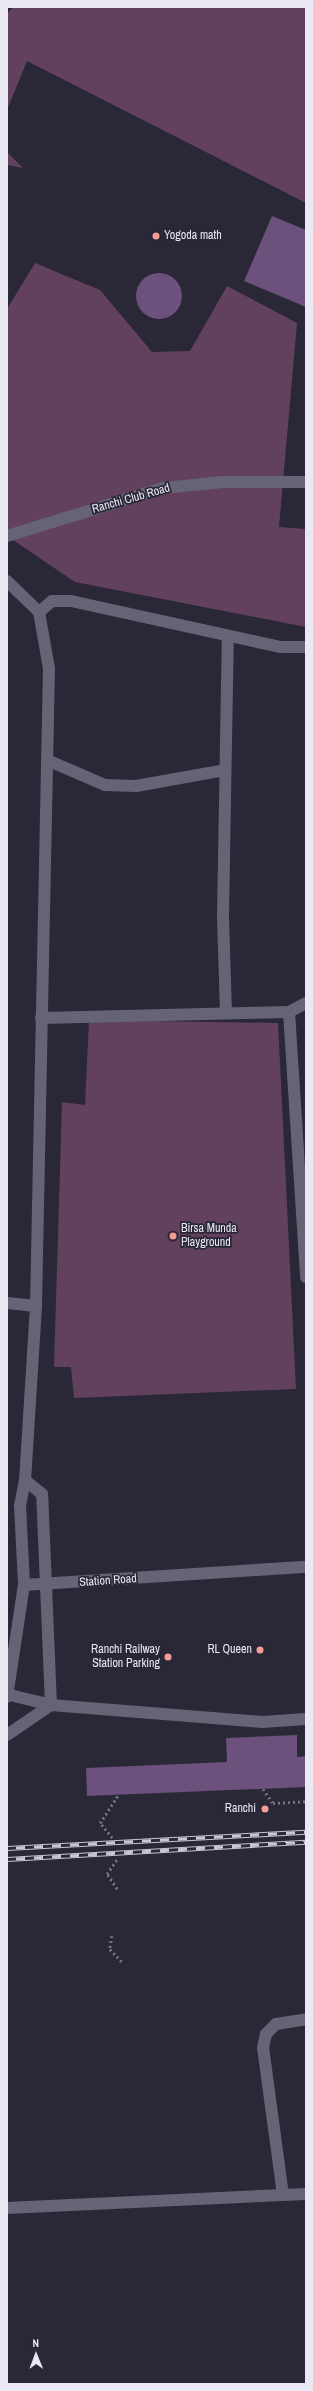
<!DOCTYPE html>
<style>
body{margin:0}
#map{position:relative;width:313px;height:2391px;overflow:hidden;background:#2a2737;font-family:"Archivo Narrow",sans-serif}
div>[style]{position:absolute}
.green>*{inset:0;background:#62415f}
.building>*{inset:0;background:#6b517b}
.round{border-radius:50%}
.path>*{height:2.5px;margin-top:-1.25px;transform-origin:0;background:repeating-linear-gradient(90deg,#747280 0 2px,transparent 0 5px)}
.minor>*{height:12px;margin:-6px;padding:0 6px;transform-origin:6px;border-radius:6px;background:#666376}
.rail>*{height:4.5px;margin-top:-2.25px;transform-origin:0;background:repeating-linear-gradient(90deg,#2a2737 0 9px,#c8c6d2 0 18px);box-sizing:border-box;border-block:1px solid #c8c6d2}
.dots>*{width:11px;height:11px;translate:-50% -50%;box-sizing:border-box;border:2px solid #2a2737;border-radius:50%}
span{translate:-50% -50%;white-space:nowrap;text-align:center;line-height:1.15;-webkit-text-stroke:3.5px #2a2737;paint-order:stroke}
.poi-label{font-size:12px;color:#eae8f3}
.left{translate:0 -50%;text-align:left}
.right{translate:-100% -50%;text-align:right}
.street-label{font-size:12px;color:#eae8f3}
.frame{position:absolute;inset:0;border:8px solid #eae8f3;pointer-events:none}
.north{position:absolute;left:16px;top:2335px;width:40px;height:40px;-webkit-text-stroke:3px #2a2737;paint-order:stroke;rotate:359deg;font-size:11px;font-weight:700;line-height:16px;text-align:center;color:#eae8f3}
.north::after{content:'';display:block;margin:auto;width:14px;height:18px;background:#eae8f3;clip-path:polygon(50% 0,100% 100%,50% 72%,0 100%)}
</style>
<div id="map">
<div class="green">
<i style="clip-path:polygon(13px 7px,306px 7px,306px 203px,27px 61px,7px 110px,7px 14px)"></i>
<i style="clip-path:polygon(7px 152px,23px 168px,7px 165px)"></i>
<i style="clip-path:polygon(35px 263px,100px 290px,152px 352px,190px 351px,227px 286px,297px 323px,279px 527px,306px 529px,306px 627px,75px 582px,7px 536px,7px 309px)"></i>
<i style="clip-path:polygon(89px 1020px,278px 1023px,296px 1389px,74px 1398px,71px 1367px,54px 1367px,62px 1102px,85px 1105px)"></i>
</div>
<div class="building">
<i style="clip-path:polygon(272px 216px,306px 230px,306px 307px,244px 281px)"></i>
<i class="round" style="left:136px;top:273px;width:46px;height:46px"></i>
<i style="clip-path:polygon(297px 1735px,297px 1757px,306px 1756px,306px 1787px,87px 1796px,86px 1768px,227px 1762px,226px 1738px)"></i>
</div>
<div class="path">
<i style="left:263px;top:1789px;width:17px;rotate:54deg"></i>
<i style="left:273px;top:1803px;width:33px;rotate:-3deg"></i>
<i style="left:112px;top:1838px;width:19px;rotate:-129deg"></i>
<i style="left:100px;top:1823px;width:33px;rotate:-57deg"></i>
<i style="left:117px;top:1889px;width:18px;rotate:-124deg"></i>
<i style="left:107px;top:1874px;width:18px;rotate:-56deg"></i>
<i style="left:112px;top:1936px;width:13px;rotate:99deg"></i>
<i style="left:110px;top:1949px;width:19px;rotate:47deg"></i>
</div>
<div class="minor">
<i style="left:7px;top:536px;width:163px;rotate:-17.1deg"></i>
<i style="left:163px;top:488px;width:60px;rotate:-5.7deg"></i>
<i style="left:223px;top:482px;width:83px"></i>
<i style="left:7px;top:581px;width:45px;rotate:44.1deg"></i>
<i style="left:39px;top:612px;width:57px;rotate:79.9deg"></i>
<i style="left:49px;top:668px;width:638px;rotate:91.17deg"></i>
<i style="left:36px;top:1306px;width:174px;rotate:93.6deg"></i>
<i style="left:25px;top:1480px;width:25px;rotate:101deg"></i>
<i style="left:20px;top:1505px;width:80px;rotate:87.1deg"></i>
<i style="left:39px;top:612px;width:17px;rotate:-40deg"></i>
<i style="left:52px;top:601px;width:19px"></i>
<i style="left:71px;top:601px;width:215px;rotate:12.4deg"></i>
<i style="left:281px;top:647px;width:25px"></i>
<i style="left:47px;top:760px;width:63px;rotate:23.3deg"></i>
<i style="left:105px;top:785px;width:31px;rotate:2deg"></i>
<i style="left:136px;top:786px;width:90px;rotate:-10.2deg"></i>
<i style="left:289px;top:1012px;width:266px;rotate:86.3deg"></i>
<i style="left:226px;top:1013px;width:98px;rotate:-91.8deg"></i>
<i style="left:223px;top:915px;width:279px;rotate:-89deg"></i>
<i style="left:41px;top:1018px;width:248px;rotate:-1.4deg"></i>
<i style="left:289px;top:1012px;width:19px;rotate:-28deg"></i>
<i style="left:7px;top:1303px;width:29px;rotate:6deg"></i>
<i style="left:10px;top:1695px;width:42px;rotate:13.7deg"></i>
<i style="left:51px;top:1705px;width:212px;rotate:4.6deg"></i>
<i style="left:262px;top:1722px;width:44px;rotate:-3.9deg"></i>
<i style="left:7px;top:1697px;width:113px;rotate:-81.4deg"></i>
<i style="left:24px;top:1585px;width:283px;rotate:-3.7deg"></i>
<i style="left:7px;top:1735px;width:53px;rotate:-34.3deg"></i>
<i style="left:51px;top:1705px;width:211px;rotate:-92.4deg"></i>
<i style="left:42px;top:1494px;width:22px;rotate:-141deg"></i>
<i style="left:283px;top:2195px;width:148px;rotate:-97.7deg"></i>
<i style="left:263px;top:2048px;width:14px;rotate:-78deg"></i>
<i style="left:266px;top:2034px;width:14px;rotate:-45deg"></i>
<i style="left:276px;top:2024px;width:30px;rotate:-9deg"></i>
<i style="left:7px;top:2208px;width:299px;rotate:-2.7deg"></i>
</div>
<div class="rail">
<i style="left:7px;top:1848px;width:299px;rotate:-3.1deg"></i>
<i style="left:7px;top:1859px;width:299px;rotate:-3.3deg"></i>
</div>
<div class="dots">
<i style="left:156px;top:236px;background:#f59c95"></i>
<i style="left:173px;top:1236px;background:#f59c95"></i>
<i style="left:260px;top:1650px;background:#f59c95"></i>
<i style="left:168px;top:1657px;background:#f59c95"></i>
<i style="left:265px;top:1809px;background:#f59c95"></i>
</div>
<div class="poi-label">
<span class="left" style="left:164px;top:236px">Yogoda math</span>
<span class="left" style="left:181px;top:1236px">Birsa Munda<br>Playground</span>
<span class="right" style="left:160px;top:1657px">Ranchi Railway<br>Station Parking</span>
<span class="right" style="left:252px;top:1650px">RL Queen</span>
<span class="right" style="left:256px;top:1809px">Ranchi</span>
</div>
<div class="street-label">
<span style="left:131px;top:499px;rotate:-16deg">Ranchi Club Road</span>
<span style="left:108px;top:1581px;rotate:-4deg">Station Road</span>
</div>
<div class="frame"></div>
<div class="north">N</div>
</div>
